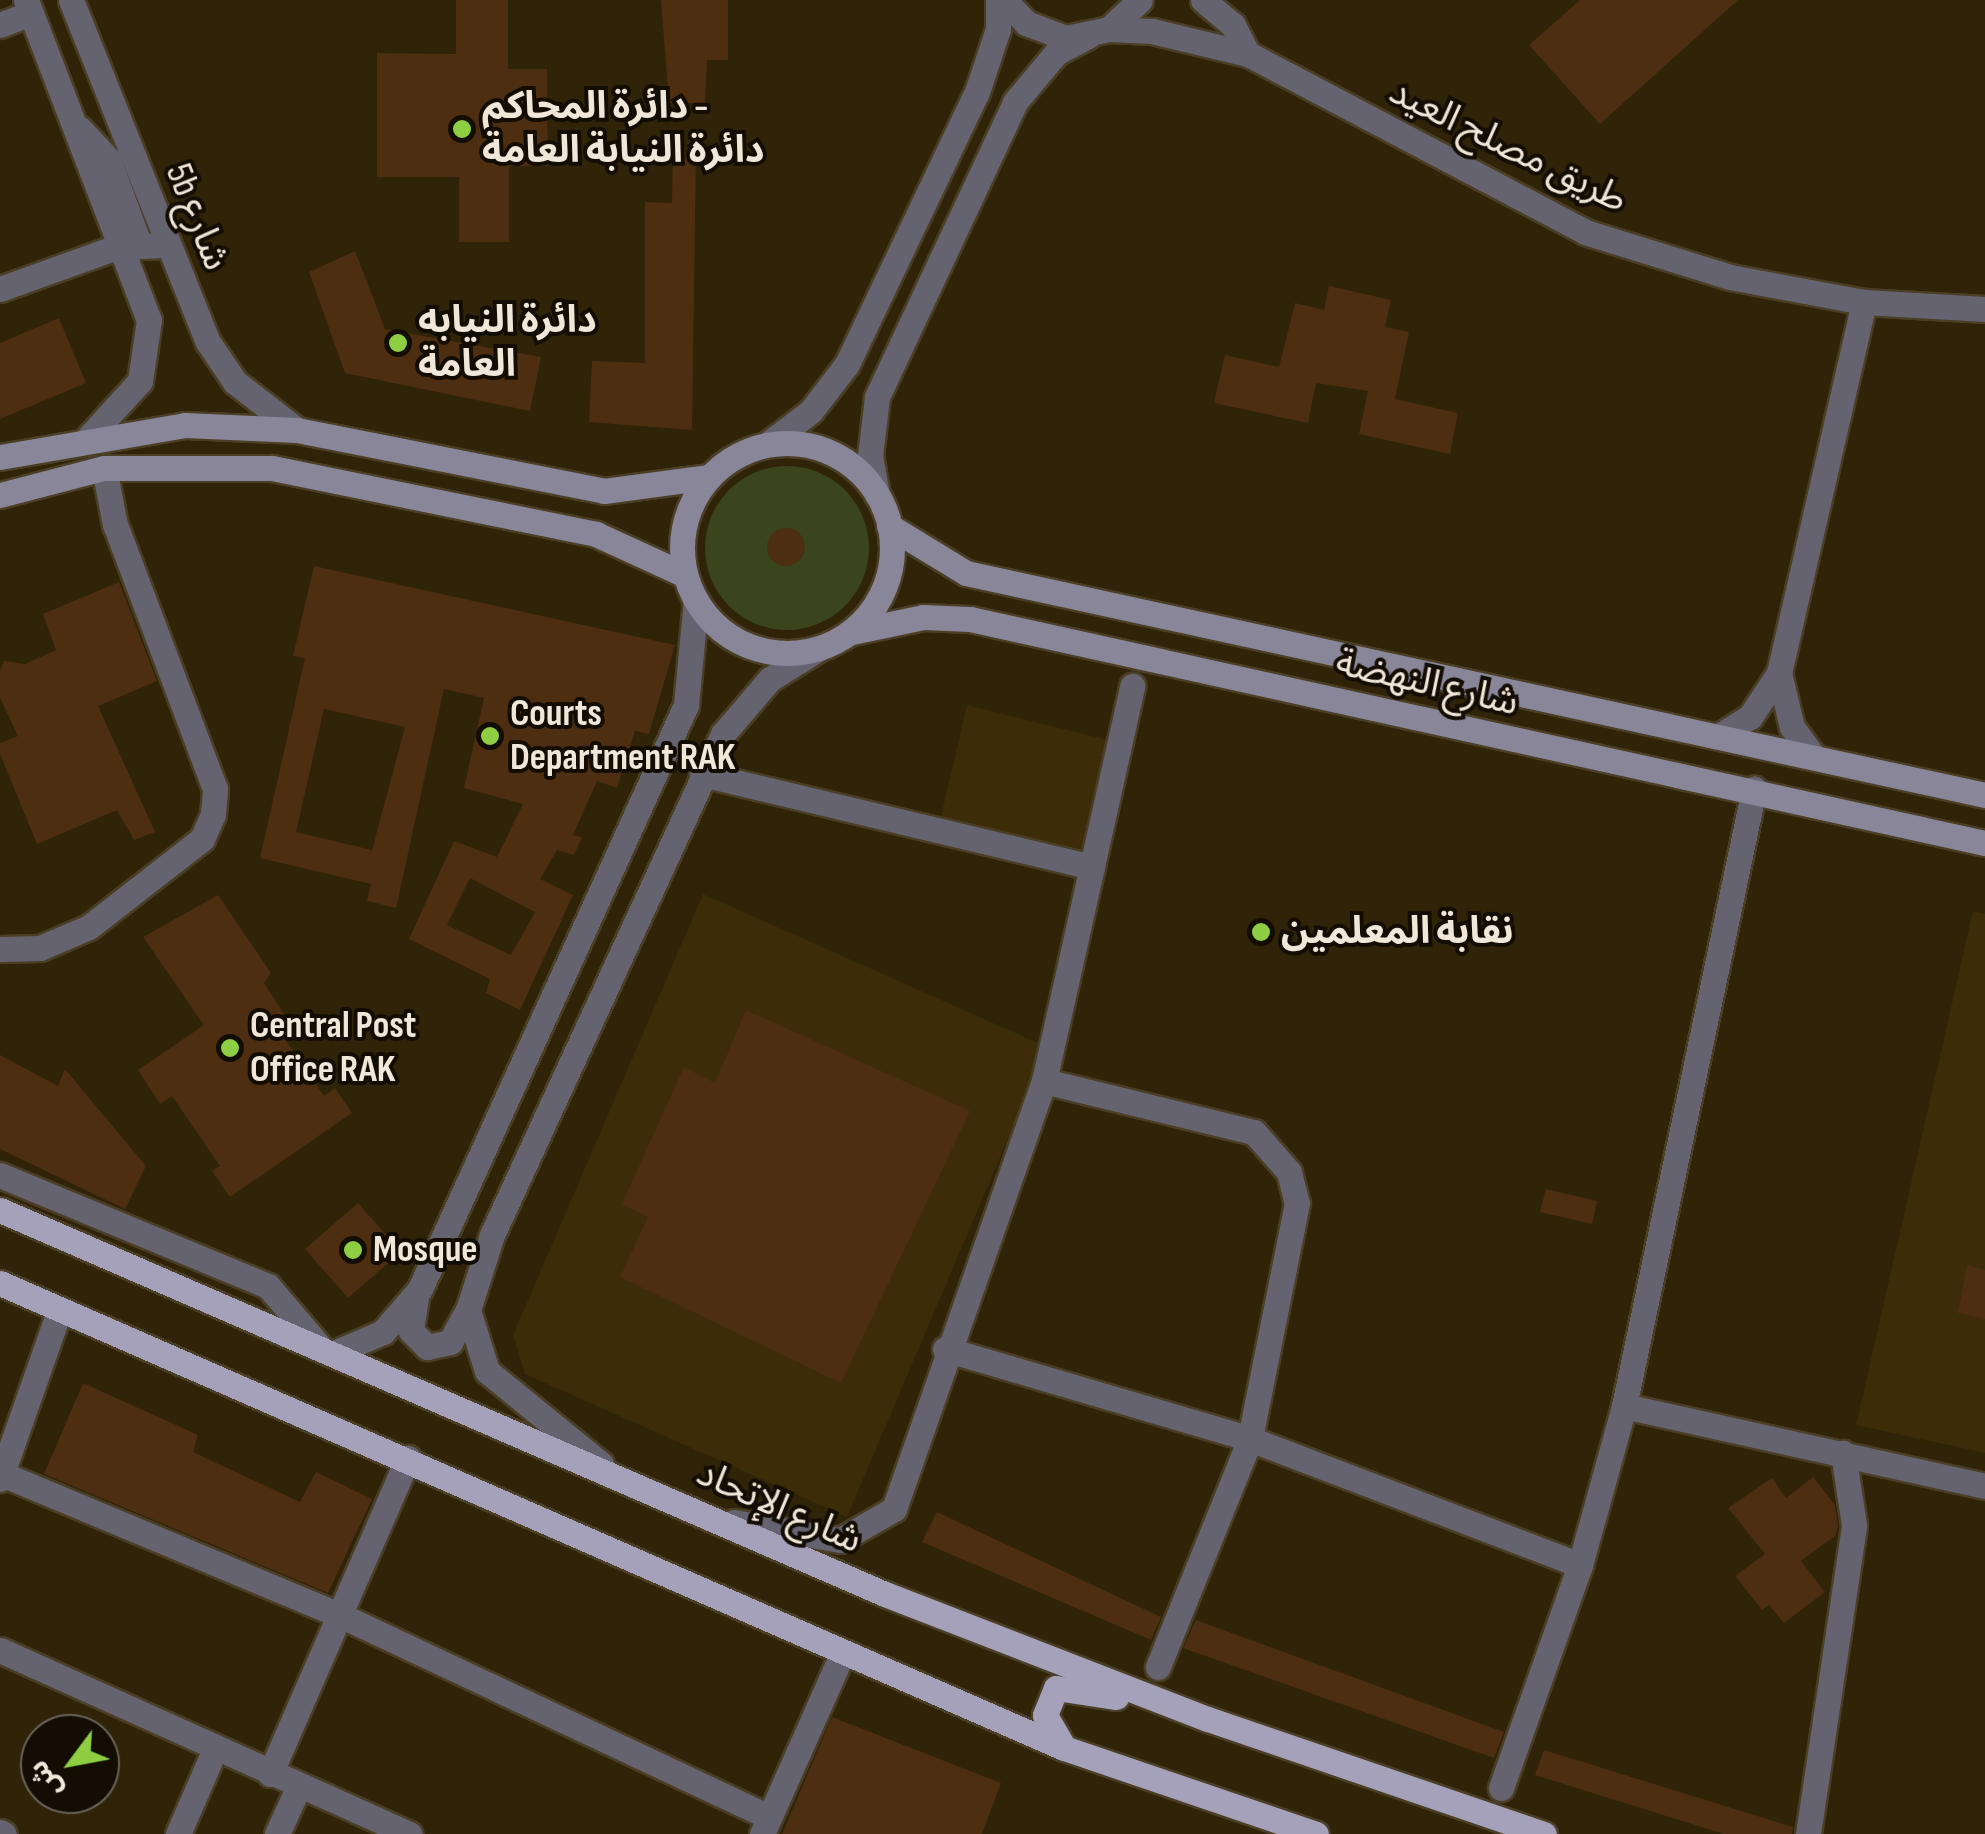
<!DOCTYPE html>
<meta charset="utf-8">
<style>
body{margin:0}
#map{position:relative;width:1985px;height:1834px;overflow:hidden;background:#2f2308;font-family:"Sofia Sans Condensed","Noto Sans Arabic",sans-serif}
div>[style]{position:absolute}
.built>*{inset:0;background:#3c2c08}
.green>*{inset:0;background:#3a441d}
.round{border-radius:50%}
.building>*{inset:0;background:#4d2e11}
.roads{filter:drop-shadow(2px 0 #4a3e25) drop-shadow(-2px 0 #4a3e25) drop-shadow(0 2px #4a3e25) drop-shadow(0 -2px #4a3e25)}
.minor>*{height:25px;margin:-12.5px;padding:0 12.5px;transform-origin:12.5px;border-radius:12.5px;background:#656370}
.tertiary>*{height:25px;margin:-12.5px;padding:0 12.5px;transform-origin:12.5px;border-radius:12.5px;background:#656370}
.secondary>*{height:25px;margin:-12.5px;padding:0 12.5px;transform-origin:12.5px;border-radius:12.5px;background:#89869a}
.secondary>.ring{margin:-12.5px;padding:0;box-sizing:content-box;background:none;border:25px solid #89869a;border-radius:50%}
.primary>*{height:25px;margin:-12.5px;padding:0 12.5px;transform-origin:12.5px;border-radius:12.5px;background:#a5a1bb}
.dots>*{width:28px;height:28px;translate:-50% -50%;box-sizing:border-box;border:5px solid #130d04;border-radius:50%}
span{translate:-50% -50%;white-space:nowrap;text-align:center;line-height:1.15;-webkit-text-stroke:8px #130d04;paint-order:stroke}
.poi-label{font-size:38px;color:#f0e7d8;font-weight:700}
.left{translate:0 -50%;text-align:left}
.street-label{font-size:38px;color:#f0e7d8}
.north{position:absolute;left:20px;top:1714px;width:100px;height:100px;box-sizing:border-box;background:#130d04;border:2px solid #6b6459;border-radius:50%;rotate:238deg;font-size:28px;font-weight:700;line-height:40px;text-align:center;color:#f0e7d8}
.north::after{content:'';display:block;margin:auto;width:35px;height:45px;background:#8ece43;clip-path:polygon(50% 0,100% 100%,50% 72%,0 100%)}
</style>
<div id="map">
<div class="built">
<i style="clip-path:polygon(967px 705px,1116px 742px,1090px 852px,941px 816px)"></i>
<i style="clip-path:polygon(703px 894px,1047px 1047px,847px 1517px,525px 1374px,513px 1335px)"></i>
<i style="clip-path:polygon(1973px 911px,1985px 914px,1985px 1453px,1856px 1425px)"></i>
</div>
<div class="green">
<i class="round" style="left:705px;top:466px;width:164px;height:164px"></i>
</div>
<div class="building">
<i style="clip-path:polygon(456px 0,508px 0,508px 69px,547px 69px,548px 166px,509px 166px,509px 242px,459px 242px,459px 177px,377px 177px,377px 53px,456px 54px)"></i>
<i style="clip-path:polygon(661px 0,728px 0,728px 60px,707px 60px,705px 103px,669px 103px)"></i>
<i style="clip-path:polygon(1580px 0,1738px 0,1600px 124px,1529px 45px)"></i>
<i style="clip-path:polygon(673px 152px,696px 153px,692px 430px,589px 422px,592px 361px,645px 363px,645px 202px,672px 203px)"></i>
<i style="clip-path:polygon(355px 251px,385px 329px,541px 357px,530px 411px,345px 373px,309px 272px)"></i>
<i style="clip-path:polygon(1329px 286px,1391px 300px,1385px 327px,1409px 332px,1395px 399px,1458px 413px,1450px 454px,1359px 434px,1368px 391px,1316px 383px,1308px 423px,1214px 403px,1225px 355px,1279px 367px,1295px 303px,1324px 310px)"></i>
<i style="clip-path:polygon(59px 318px,86px 383px,0 419px,0 343px)"></i>
<i class="round" style="left:767px;top:528px;width:38px;height:38px"></i>
<i style="clip-path:polygon(evenodd,314px 566px,675px 645px,649px 734px,635px 731px,617px 788px,597px 781px,573px 835px,582px 837px,574px 855px,557px 850px,540px 879px,573px 895px,520px 1010px,486px 993px,490px 979px,409px 939px,454px 841px,497px 857px,523px 804px,464px 788px,484px 698px,444px 689px,396px 908px,367px 901px,371px 884px,260px 858px,305px 658px,293px 656px,314px 566px,324px 709px,405px 727px,372px 850px,296px 832px,324px 709px,314px 566px,470px 878px,535px 912px,511px 955px,447px 925px,470px 878px)"></i>
<i style="clip-path:polygon(119px 582px,157px 681px,98px 706px,155px 832px,134px 840px,117px 810px,37px 844px,0 754px,0 743px,18px 736px,0 698px,0 670px,4px 661px,25px 664px,56px 650px,43px 614px)"></i>
<i style="clip-path:polygon(218px 895px,271px 973px,264px 983px,284px 1014px,273px 1022px,324px 1096px,335px 1088px,352px 1113px,230px 1197px,212px 1171px,220px 1166px,172px 1096px,160px 1104px,138px 1070px,204px 1025px,143px 937px)"></i>
<i style="clip-path:polygon(746px 1010px,970px 1111px,841px 1383px,620px 1277px,648px 1217px,622px 1204px,684px 1067px,715px 1083px)"></i>
<i style="clip-path:polygon(0 1055px,58px 1086px,65px 1069px,146px 1166px,125px 1209px,0 1149px)"></i>
<i style="clip-path:polygon(1546px 1189px,1597px 1201px,1592px 1224px,1540px 1212px)"></i>
<i style="clip-path:polygon(358px 1203px,401px 1252px,348px 1298px,305px 1249px)"></i>
<i style="clip-path:polygon(1967px 1265px,1985px 1270px,1985px 1319px,1958px 1313px)"></i>
<i style="clip-path:polygon(83px 1383px,198px 1435px,193px 1452px,300px 1502px,316px 1472px,372px 1499px,328px 1593px,44px 1474px)"></i>
<i style="clip-path:polygon(1813px 1477px,1835px 1505px,1838px 1525px,1836px 1535px,1801px 1561px,1825px 1592px,1784px 1623px,1769px 1605px,1762px 1610px,1735px 1576px,1765px 1554px,1728px 1508px,1772px 1478px,1786px 1498px)"></i>
<i style="clip-path:polygon(937px 1512px,1161px 1617px,1151px 1640px,922px 1542px)"></i>
<i style="clip-path:polygon(1196px 1620px,1504px 1732px,1494px 1758px,1183px 1648px)"></i>
<i style="clip-path:polygon(832px 1717px,1001px 1783px,982px 1834px,782px 1834px)"></i>
<i style="clip-path:polygon(1544px 1750px,1793px 1827px,1792px 1834px,1724px 1834px,1535px 1775px)"></i>
</div>
<div class="roads">
<div class="minor">
<i style="left:0;top:25px;width:33px;rotate:-21deg"></i>
<i style="left:0;top:289px;width:130px;rotate:-19.8deg"></i>
<i style="left:1779px;top:673px;width:56px;rotate:76.5deg"></i>
<i style="left:1792px;top:727px;width:37px;rotate:54deg"></i>
<i style="left:1719px;top:736px;width:36px;rotate:-32deg"></i>
<i style="left:1750px;top:717px;width:53px;rotate:-56.6deg"></i>
<i style="left:1779px;top:673px;width:381px;rotate:-77.1deg"></i>
<i style="left:702px;top:774px;width:401px;rotate:13.4deg"></i>
<i style="left:0;top:949px;width:40px;rotate:-1.4deg"></i>
<i style="left:40px;top:948px;width:53px;rotate:-23.2deg"></i>
<i style="left:89px;top:927px;width:143px;rotate:-37.9deg"></i>
<i style="left:202px;top:839px;width:27px;rotate:-66deg"></i>
<i style="left:213px;top:814px;width:25px;rotate:-85deg"></i>
<i style="left:215px;top:789px;width:282px;rotate:-110.7deg"></i>
<i style="left:115px;top:525px;width:58px;rotate:-100.9deg"></i>
<i style="left:1044px;top:1081px;width:216px;rotate:13.7deg"></i>
<i style="left:1254px;top:1132px;width:53px;rotate:48.8deg"></i>
<i style="left:1289px;top:1172px;width:32px;rotate:76deg"></i>
<i style="left:1297px;top:1203px;width:241px;rotate:101.3deg"></i>
<i style="left:1250px;top:1439px;width:246px;rotate:112deg"></i>
<i style="left:0;top:1175px;width:290px;rotate:22.5deg"></i>
<i style="left:268px;top:1286px;width:79px;rotate:49.6deg"></i>
<i style="left:945px;top:1349px;width:318px;rotate:16.4deg"></i>
<i style="left:1250px;top:1439px;width:353px;rotate:20.9deg"></i>
<i style="left:1624px;top:1406px;width:370px;rotate:12.5deg"></i>
<i style="left:2px;top:1474px;width:368px;rotate:22.7deg"></i>
<i style="left:342px;top:1616px;width:472px;rotate:25.2deg"></i>
<i style="left:0;top:1479px;width:180px;rotate:-70.6deg"></i>
<i style="left:734px;top:1522px;width:108px;rotate:9.6deg"></i>
<i style="left:840px;top:1540px;width:62px;rotate:-29.9deg"></i>
<i style="left:894px;top:1509px;width:454px;rotate:-70.7deg"></i>
<i style="left:1044px;top:1081px;width:405px;rotate:-77.4deg"></i>
<i style="left:0;top:1650px;width:449px;rotate:24.2deg"></i>
<i style="left:270px;top:1774px;width:345px;rotate:-66.4deg"></i>
<i style="left:1501px;top:1788px;width:237px;rotate:-70.5deg"></i>
<i style="left:1580px;top:1565px;width:165px;rotate:-74.5deg"></i>
<i style="left:1624px;top:1406px;width:631px;rotate:-78.1deg"></i>
<i style="left:0;top:1832px;width:4px;rotate:27deg"></i>
<i style="left:178px;top:1834px;width:93px;rotate:-66.5deg"></i>
<i style="left:277px;top:1834px;width:53px;rotate:-65.4deg"></i>
<i style="left:1808px;top:1834px;width:312px;rotate:-81.5deg"></i>
<i style="left:1854px;top:1525px;width:73px;rotate:-98.7deg"></i>
</div>
<div class="tertiary">
<i style="left:26px;top:0;width:343px;rotate:69deg"></i>
<i style="left:149px;top:320px;width:62px;rotate:98.4deg"></i>
<i style="left:140px;top:381px;width:77px;rotate:132.4deg"></i>
<i style="left:71px;top:0;width:368px;rotate:68.2deg"></i>
<i style="left:208px;top:342px;width:48px;rotate:56deg"></i>
<i style="left:235px;top:382px;width:78px;rotate:37.7deg"></i>
<i style="left:1004px;top:0;width:32px;rotate:46deg"></i>
<i style="left:1026px;top:23px;width:43px;rotate:20.6deg"></i>
<i style="left:1066px;top:38px;width:44px;rotate:-11.8deg"></i>
<i style="left:1109px;top:29px;width:42px;rotate:-43.1deg"></i>
<i style="left:1203px;top:0;width:39px;rotate:40deg"></i>
<i style="left:1233px;top:25px;width:33px;rotate:63deg"></i>
<i style="left:1109px;top:29px;width:43px;rotate:2.7deg"></i>
<i style="left:1152px;top:31px;width:99px;rotate:13.5deg"></i>
<i style="left:1248px;top:54px;width:381px;rotate:27.8deg"></i>
<i style="left:1585px;top:232px;width:152px;rotate:17.2deg"></i>
<i style="left:1730px;top:277px;width:136px;rotate:10.6deg"></i>
<i style="left:1864px;top:302px;width:121px;rotate:3.3deg"></i>
<i style="left:80px;top:129px;width:41px;rotate:47deg"></i>
<i style="left:108px;top:159px;width:93px;rotate:69.8deg"></i>
<i style="left:140px;top:246px;width:27px;rotate:-2deg"></i>
<i style="left:768px;top:444px;width:54px;rotate:-37.5deg"></i>
<i style="left:811px;top:411px;width:59px;rotate:-52.5deg"></i>
<i style="left:847px;top:364px;width:301px;rotate:-64.5deg"></i>
<i style="left:977px;top:92px;width:66px;rotate:-71.6deg"></i>
<i style="left:998px;top:29px;width:29px;rotate:-90deg"></i>
<i style="left:877px;top:495px;width:40px;rotate:-100deg"></i>
<i style="left:870px;top:456px;width:59px;rotate:-83.2deg"></i>
<i style="left:877px;top:397px;width:326px;rotate:-64.9deg"></i>
<i style="left:1015px;top:102px;width:64px;rotate:-50.1deg"></i>
<i style="left:1056px;top:53px;width:36px;rotate:-28deg"></i>
<i style="left:416px;top:1298px;width:33px;rotate:99deg"></i>
<i style="left:411px;top:1331px;width:23px;rotate:45deg"></i>
<i style="left:427px;top:1347px;width:24px;rotate:-12deg"></i>
<i style="left:450px;top:1342px;width:37px;rotate:-61deg"></i>
<i style="left:334px;top:1353px;width:53px;rotate:-23.2deg"></i>
<i style="left:383px;top:1332px;width:57px;rotate:-49.3deg"></i>
<i style="left:420px;top:1289px;width:642px;rotate:-65.51deg"></i>
<i style="left:686px;top:705px;width:105px;rotate:-84.6deg"></i>
<i style="left:601px;top:1464px;width:147px;rotate:-140.8deg"></i>
<i style="left:487px;top:1371px;width:64px;rotate:-107.3deg"></i>
<i style="left:468px;top:1310px;width:79px;rotate:-72.3deg"></i>
<i style="left:492px;top:1235px;width:552px;rotate:-65.25deg"></i>
<i style="left:723px;top:734px;width:72px;rotate:-49.5deg"></i>
<i style="left:770px;top:679px;width:57px;rotate:-32deg"></i>
<i style="left:762px;top:1834px;width:199px;rotate:-66deg"></i>
</div>
<div class="secondary">
<i class="ring" style="left:682px;top:443px;width:185px;height:185px"></i>
<i style="left:0;top:457px;width:188px;rotate:-9.8deg"></i>
<i style="left:185px;top:425px;width:112px;rotate:2.6deg"></i>
<i style="left:297px;top:430px;width:313px;rotate:11.2deg"></i>
<i style="left:604px;top:491px;width:106px;rotate:-7.6deg"></i>
<i style="left:0;top:495px;width:107px;rotate:-14.6deg"></i>
<i style="left:104px;top:468px;width:168px"></i>
<i style="left:272px;top:468px;width:331px;rotate:11.5deg"></i>
<i style="left:596px;top:534px;width:98px;rotate:24.7deg"></i>
<i style="left:889px;top:526px;width:90px;rotate:31.4deg"></i>
<i style="left:966px;top:573px;width:1043px;rotate:12.29deg"></i>
<i style="left:852px;top:632px;width:73px;rotate:-11.9deg"></i>
<i style="left:923px;top:617px;width:47px;rotate:2.4deg"></i>
<i style="left:970px;top:619px;width:1039px;rotate:12.45deg"></i>
</div>
<div class="primary">
<i style="left:0;top:1210px;width:965px;rotate:23.46deg"></i>
<i style="left:885px;top:1594px;width:346px;rotate:21.2deg"></i>
<i style="left:1208px;top:1719px;width:355px;rotate:18.9deg"></i>
<i style="left:0;top:1283px;width:1161px;rotate:23.61deg"></i>
<i style="left:1064px;top:1748px;width:266px;rotate:18.8deg"></i>
<i style="left:1064px;top:1748px;width:38px;rotate:-120deg"></i>
<i style="left:1045px;top:1715px;width:29px;rotate:-68deg"></i>
<i style="left:1056px;top:1688px;width:61px;rotate:8.5deg"></i>
</div>
</div>
<div class="dots">
<i style="left:462px;top:129px;background:#8ece43"></i>
<i style="left:398px;top:343px;background:#8ece43"></i>
<i style="left:490px;top:736px;background:#8ece43"></i>
<i style="left:1261px;top:932px;background:#8ece43"></i>
<i style="left:230px;top:1048px;background:#8ece43"></i>
<i style="left:353px;top:1250px;background:#8ece43"></i>
</div>
<div class="poi-label">
<span class="left" style="left:482px;top:129px">دائرة المحاكم -<br>دائرة النيابة العامة</span>
<span class="left" style="left:418px;top:343px">دائرة النيابه<br>العامة</span>
<span class="left" style="left:510px;top:736px">Courts<br>Department RAK</span>
<span class="left" style="left:1281px;top:932px">نقابة المعلمين</span>
<span class="left" style="left:250px;top:1048px">Central Post<br>Office RAK</span>
<span class="left" style="left:373px;top:1250px">Mosque</span>
</div>
<div class="street-label">
<span style="left:1508px;top:146px;rotate:26deg">طريق مصلح العيد</span>
<span style="left:197px;top:217px;rotate:68deg">5b شارع</span>
<span style="left:1427px;top:683px;rotate:13deg">شارع النهضة</span>
<span style="left:779px;top:1507px;rotate:24deg">شارع الإتحاد</span>
</div>
<div class="north">ش</div>
</div>
